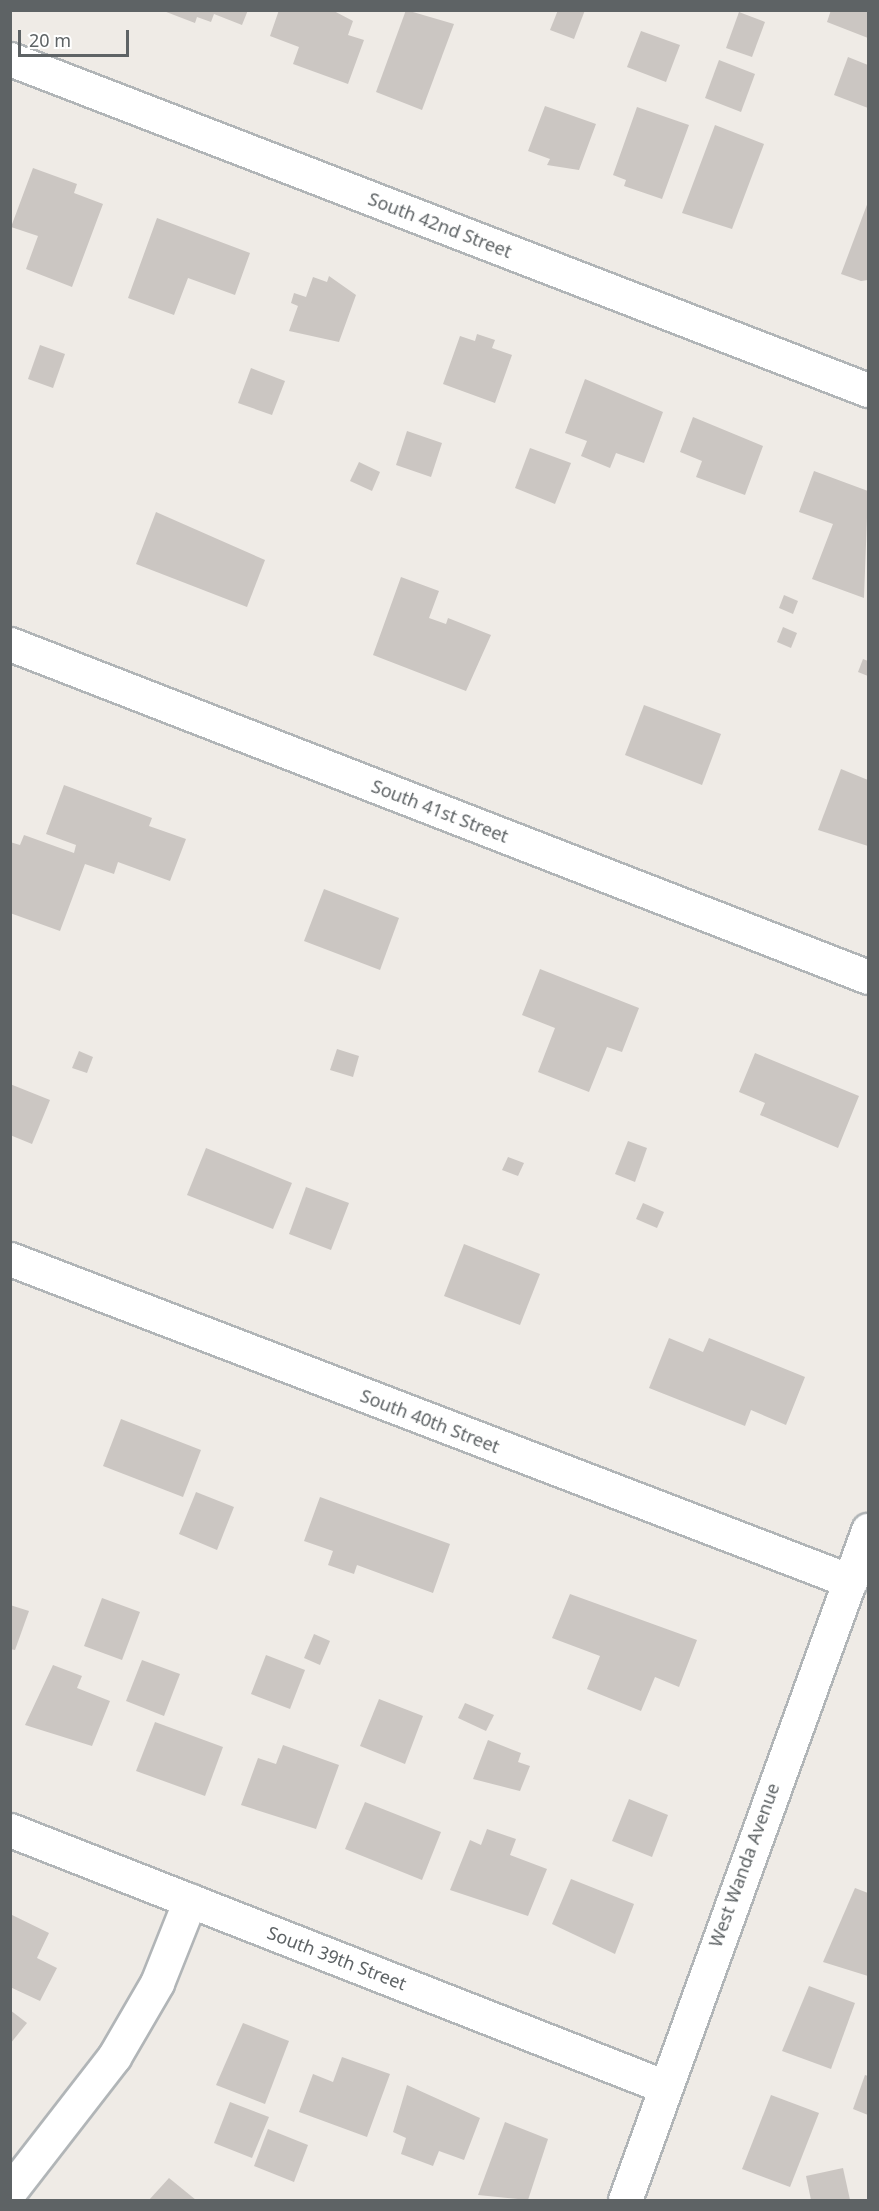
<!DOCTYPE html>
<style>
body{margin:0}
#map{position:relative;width:879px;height:2211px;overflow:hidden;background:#efebe6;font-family:"Noto Sans",sans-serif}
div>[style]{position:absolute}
.building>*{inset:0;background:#cbc6c2}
.roads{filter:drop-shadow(2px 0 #b1b5b7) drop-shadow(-2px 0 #b1b5b7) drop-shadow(0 2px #b1b5b7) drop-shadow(0 -2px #b1b5b7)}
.minor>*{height:33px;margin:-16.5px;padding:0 16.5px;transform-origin:16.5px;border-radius:16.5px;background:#fff}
span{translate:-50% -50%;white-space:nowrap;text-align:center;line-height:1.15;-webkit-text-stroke:4.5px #fff;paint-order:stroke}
.street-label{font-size:18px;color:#5e6365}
.frame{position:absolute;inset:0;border:12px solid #5e6365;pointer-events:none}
.scale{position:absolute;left:18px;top:30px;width:111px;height:27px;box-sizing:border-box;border:3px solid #5e6365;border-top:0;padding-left:8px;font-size:18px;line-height:21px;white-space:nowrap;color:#5e6365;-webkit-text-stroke:4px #fff;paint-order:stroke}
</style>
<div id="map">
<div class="building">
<i style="clip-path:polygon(161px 10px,248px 10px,242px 25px,214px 14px,211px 22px,197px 17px,195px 23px)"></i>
<i style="clip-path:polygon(279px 10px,332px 10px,353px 21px,348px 35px,364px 40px,348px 84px,293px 64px,299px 47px,270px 36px)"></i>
<i style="clip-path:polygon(406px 10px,454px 24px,422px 110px,376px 92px)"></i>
<i style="clip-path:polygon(558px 10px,585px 10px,574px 39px,550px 30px)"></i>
<i style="clip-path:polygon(831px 10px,868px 10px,868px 38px,827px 22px)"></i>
<i style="clip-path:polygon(739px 12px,765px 22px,752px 57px,726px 48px)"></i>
<i style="clip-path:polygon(641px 31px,680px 45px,666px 82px,627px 67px)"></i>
<i style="clip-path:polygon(848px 57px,868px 65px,868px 108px,834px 95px)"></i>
<i style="clip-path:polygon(719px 60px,755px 74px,741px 112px,705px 98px)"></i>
<i style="clip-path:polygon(545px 106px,596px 124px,579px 170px,547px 165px,550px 159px,528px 151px)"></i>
<i style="clip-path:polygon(637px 107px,689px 125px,662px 199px,624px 186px,626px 180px,613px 175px)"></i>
<i style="clip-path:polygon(715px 125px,764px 144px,732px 229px,682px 213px)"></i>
<i style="clip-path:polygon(33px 168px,77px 184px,74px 193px,103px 204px,72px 287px,26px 269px,38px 236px,11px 227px)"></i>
<i style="clip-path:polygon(868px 202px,868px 280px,861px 281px,841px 274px)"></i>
<i style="clip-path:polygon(157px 218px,250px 253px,235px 295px,188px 278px,174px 315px,128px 298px)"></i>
<i style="clip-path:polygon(329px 276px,356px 295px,339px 342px,289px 331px,298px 306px,291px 303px,294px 293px,306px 297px,313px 277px,327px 282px)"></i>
<i style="clip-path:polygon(477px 334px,495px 340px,492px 348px,512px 355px,495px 403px,443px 384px,460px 336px,475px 341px)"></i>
<i style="clip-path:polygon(40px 345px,65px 354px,53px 388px,28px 379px)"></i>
<i style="clip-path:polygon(251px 368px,285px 381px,272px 415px,238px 403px)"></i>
<i style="clip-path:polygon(585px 379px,663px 412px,644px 463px,616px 453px,610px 468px,581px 456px,587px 441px,565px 433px)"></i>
<i style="clip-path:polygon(693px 417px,763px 446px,745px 495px,696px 477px,702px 461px,680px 452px)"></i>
<i style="clip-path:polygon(407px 431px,442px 443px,431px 477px,396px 465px)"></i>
<i style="clip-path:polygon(530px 448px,571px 463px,555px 504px,515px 488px)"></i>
<i style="clip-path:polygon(359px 462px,380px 472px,372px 491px,350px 481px)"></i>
<i style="clip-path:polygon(814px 471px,868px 491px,864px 598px,812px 579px,833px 524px,799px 512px)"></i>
<i style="clip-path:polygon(156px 512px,265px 560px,247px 607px,136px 564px)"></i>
<i style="clip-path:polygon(401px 577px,439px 591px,429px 618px,446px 624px,448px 618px,491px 635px,466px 691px,373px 655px)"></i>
<i style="clip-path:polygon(784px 595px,798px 601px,793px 614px,779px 608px)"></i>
<i style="clip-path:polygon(783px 627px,797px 633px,791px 648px,777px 642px)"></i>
<i style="clip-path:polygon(863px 659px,868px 661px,868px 676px,858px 672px)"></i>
<i style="clip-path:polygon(644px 705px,721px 734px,702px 785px,625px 755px)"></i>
<i style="clip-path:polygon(841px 769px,868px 780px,868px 846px,818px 830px)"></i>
<i style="clip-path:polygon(64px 785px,152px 818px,149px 826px,186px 839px,170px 881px,118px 862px,114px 874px,85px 864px,60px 931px,10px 913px,10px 842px,20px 845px,24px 835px,74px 853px,76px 845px,46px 834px)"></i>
<i style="clip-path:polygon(324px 889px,399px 918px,380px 970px,304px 941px)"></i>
<i style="clip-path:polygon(540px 969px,639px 1008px,622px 1052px,607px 1047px,589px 1092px,538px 1072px,555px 1028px,522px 1015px)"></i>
<i style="clip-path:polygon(337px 1049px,359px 1056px,353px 1077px,330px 1070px)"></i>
<i style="clip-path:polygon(79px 1051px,93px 1057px,87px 1073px,72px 1068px)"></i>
<i style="clip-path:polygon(755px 1053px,859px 1096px,838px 1148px,760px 1115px,765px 1103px,739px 1092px)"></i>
<i style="clip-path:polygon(10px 1084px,50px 1100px,32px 1144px,10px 1135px)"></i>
<i style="clip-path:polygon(628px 1141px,647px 1148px,635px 1182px,615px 1174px)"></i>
<i style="clip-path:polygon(206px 1148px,292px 1183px,273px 1229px,187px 1195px)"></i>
<i style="clip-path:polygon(508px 1157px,524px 1163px,518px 1176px,502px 1170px)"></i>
<i style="clip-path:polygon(306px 1187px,349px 1203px,331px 1250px,289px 1234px)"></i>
<i style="clip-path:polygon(643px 1203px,664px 1212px,657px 1228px,636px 1219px)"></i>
<i style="clip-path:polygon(464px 1244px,540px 1274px,520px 1325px,444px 1296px)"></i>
<i style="clip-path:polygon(669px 1338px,703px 1352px,709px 1338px,805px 1377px,786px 1425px,751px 1410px,745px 1426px,649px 1388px)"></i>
<i style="clip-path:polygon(121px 1419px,201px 1450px,183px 1497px,103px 1466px)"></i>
<i style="clip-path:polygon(196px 1492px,234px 1507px,217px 1550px,179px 1534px)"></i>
<i style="clip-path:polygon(320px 1497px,450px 1544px,433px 1593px,357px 1565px,354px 1574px,328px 1565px,333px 1551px,304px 1541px)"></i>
<i style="clip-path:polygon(570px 1594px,697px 1640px,679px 1687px,655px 1677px,641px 1711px,587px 1689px,600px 1656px,552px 1638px)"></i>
<i style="clip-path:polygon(102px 1598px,140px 1612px,122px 1660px,84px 1646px)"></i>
<i style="clip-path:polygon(10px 1605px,29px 1611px,15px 1650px,10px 1649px)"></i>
<i style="clip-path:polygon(314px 1634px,330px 1641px,320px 1665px,304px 1658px)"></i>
<i style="clip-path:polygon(266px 1655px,305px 1670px,290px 1709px,251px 1694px)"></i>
<i style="clip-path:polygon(142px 1660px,180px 1674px,164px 1716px,126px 1701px)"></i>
<i style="clip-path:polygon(53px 1665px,82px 1676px,77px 1688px,110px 1701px,92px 1746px,25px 1725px)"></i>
<i style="clip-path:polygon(379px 1699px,423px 1716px,405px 1764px,360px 1746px)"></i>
<i style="clip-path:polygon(465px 1703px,494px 1715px,486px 1731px,458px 1718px)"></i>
<i style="clip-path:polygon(155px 1722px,223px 1747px,205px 1796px,136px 1771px)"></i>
<i style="clip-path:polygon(488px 1740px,521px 1753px,518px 1762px,530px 1766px,520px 1791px,473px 1779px)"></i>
<i style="clip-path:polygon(283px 1745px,339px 1765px,316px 1829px,241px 1805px,258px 1758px,276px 1764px)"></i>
<i style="clip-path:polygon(629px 1799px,668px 1815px,652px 1857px,612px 1841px)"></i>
<i style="clip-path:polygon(365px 1802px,441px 1832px,422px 1880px,345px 1849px)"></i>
<i style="clip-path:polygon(487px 1829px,516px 1839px,510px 1855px,547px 1869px,528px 1916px,450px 1890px,470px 1840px,481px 1845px)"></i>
<i style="clip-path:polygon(571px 1879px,634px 1904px,615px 1954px,552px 1924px)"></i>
<i style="clip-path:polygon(855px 1888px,868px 1893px,868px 1976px,823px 1962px)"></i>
<i style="clip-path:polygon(10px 1914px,49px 1933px,37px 1958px,57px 1968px,40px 2001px,10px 1987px)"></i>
<i style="clip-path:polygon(809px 1986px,855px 2003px,831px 2069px,782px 2051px)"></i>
<i style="clip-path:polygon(10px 2010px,27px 2023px,10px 2044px)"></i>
<i style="clip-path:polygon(243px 2023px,289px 2041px,265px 2104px,216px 2085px)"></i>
<i style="clip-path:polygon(342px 2057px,390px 2074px,367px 2137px,299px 2112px,313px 2074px,333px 2082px)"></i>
<i style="clip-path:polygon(865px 2075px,868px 2076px,868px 2115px,853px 2109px)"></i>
<i style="clip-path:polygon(407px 2085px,480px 2118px,464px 2160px,439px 2151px,433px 2166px,401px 2154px,406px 2138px,393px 2132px)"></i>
<i style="clip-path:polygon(771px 2095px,819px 2113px,790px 2187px,742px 2169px)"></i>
<i style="clip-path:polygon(230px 2102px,269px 2117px,252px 2158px,214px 2143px)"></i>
<i style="clip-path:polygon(505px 2122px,548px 2139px,528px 2200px,478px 2195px)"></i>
<i style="clip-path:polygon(268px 2129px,308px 2145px,294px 2182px,254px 2166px)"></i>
<i style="clip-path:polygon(843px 2168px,850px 2200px,811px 2200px,806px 2176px)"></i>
<i style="clip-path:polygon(169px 2178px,196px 2200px,149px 2200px)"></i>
</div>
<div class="roads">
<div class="minor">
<i style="left:10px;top:59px;width:920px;rotate:21.1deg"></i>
<i style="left:10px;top:644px;width:920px;rotate:21.21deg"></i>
<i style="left:10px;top:1259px;width:900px;rotate:20.97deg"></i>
<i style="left:10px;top:1830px;width:701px;rotate:21.41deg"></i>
<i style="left:10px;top:2191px;width:170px;rotate:-52.2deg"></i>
<i style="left:114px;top:2057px;width:86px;rotate:-59.8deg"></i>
<i style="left:157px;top:1983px;width:89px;rotate:-68.3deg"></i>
<i style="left:625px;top:2200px;width:713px;rotate:-70.06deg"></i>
</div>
</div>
<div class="street-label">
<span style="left:440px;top:225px;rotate:21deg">South 42nd Street</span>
<span style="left:440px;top:811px;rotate:21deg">South 41st Street</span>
<span style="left:430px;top:1421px;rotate:21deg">South 40th Street</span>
<span style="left:744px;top:1865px;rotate:-70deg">West Wanda Avenue</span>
<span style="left:337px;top:1958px;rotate:21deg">South 39th Street</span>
</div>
<div class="frame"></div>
<div class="scale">20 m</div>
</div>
